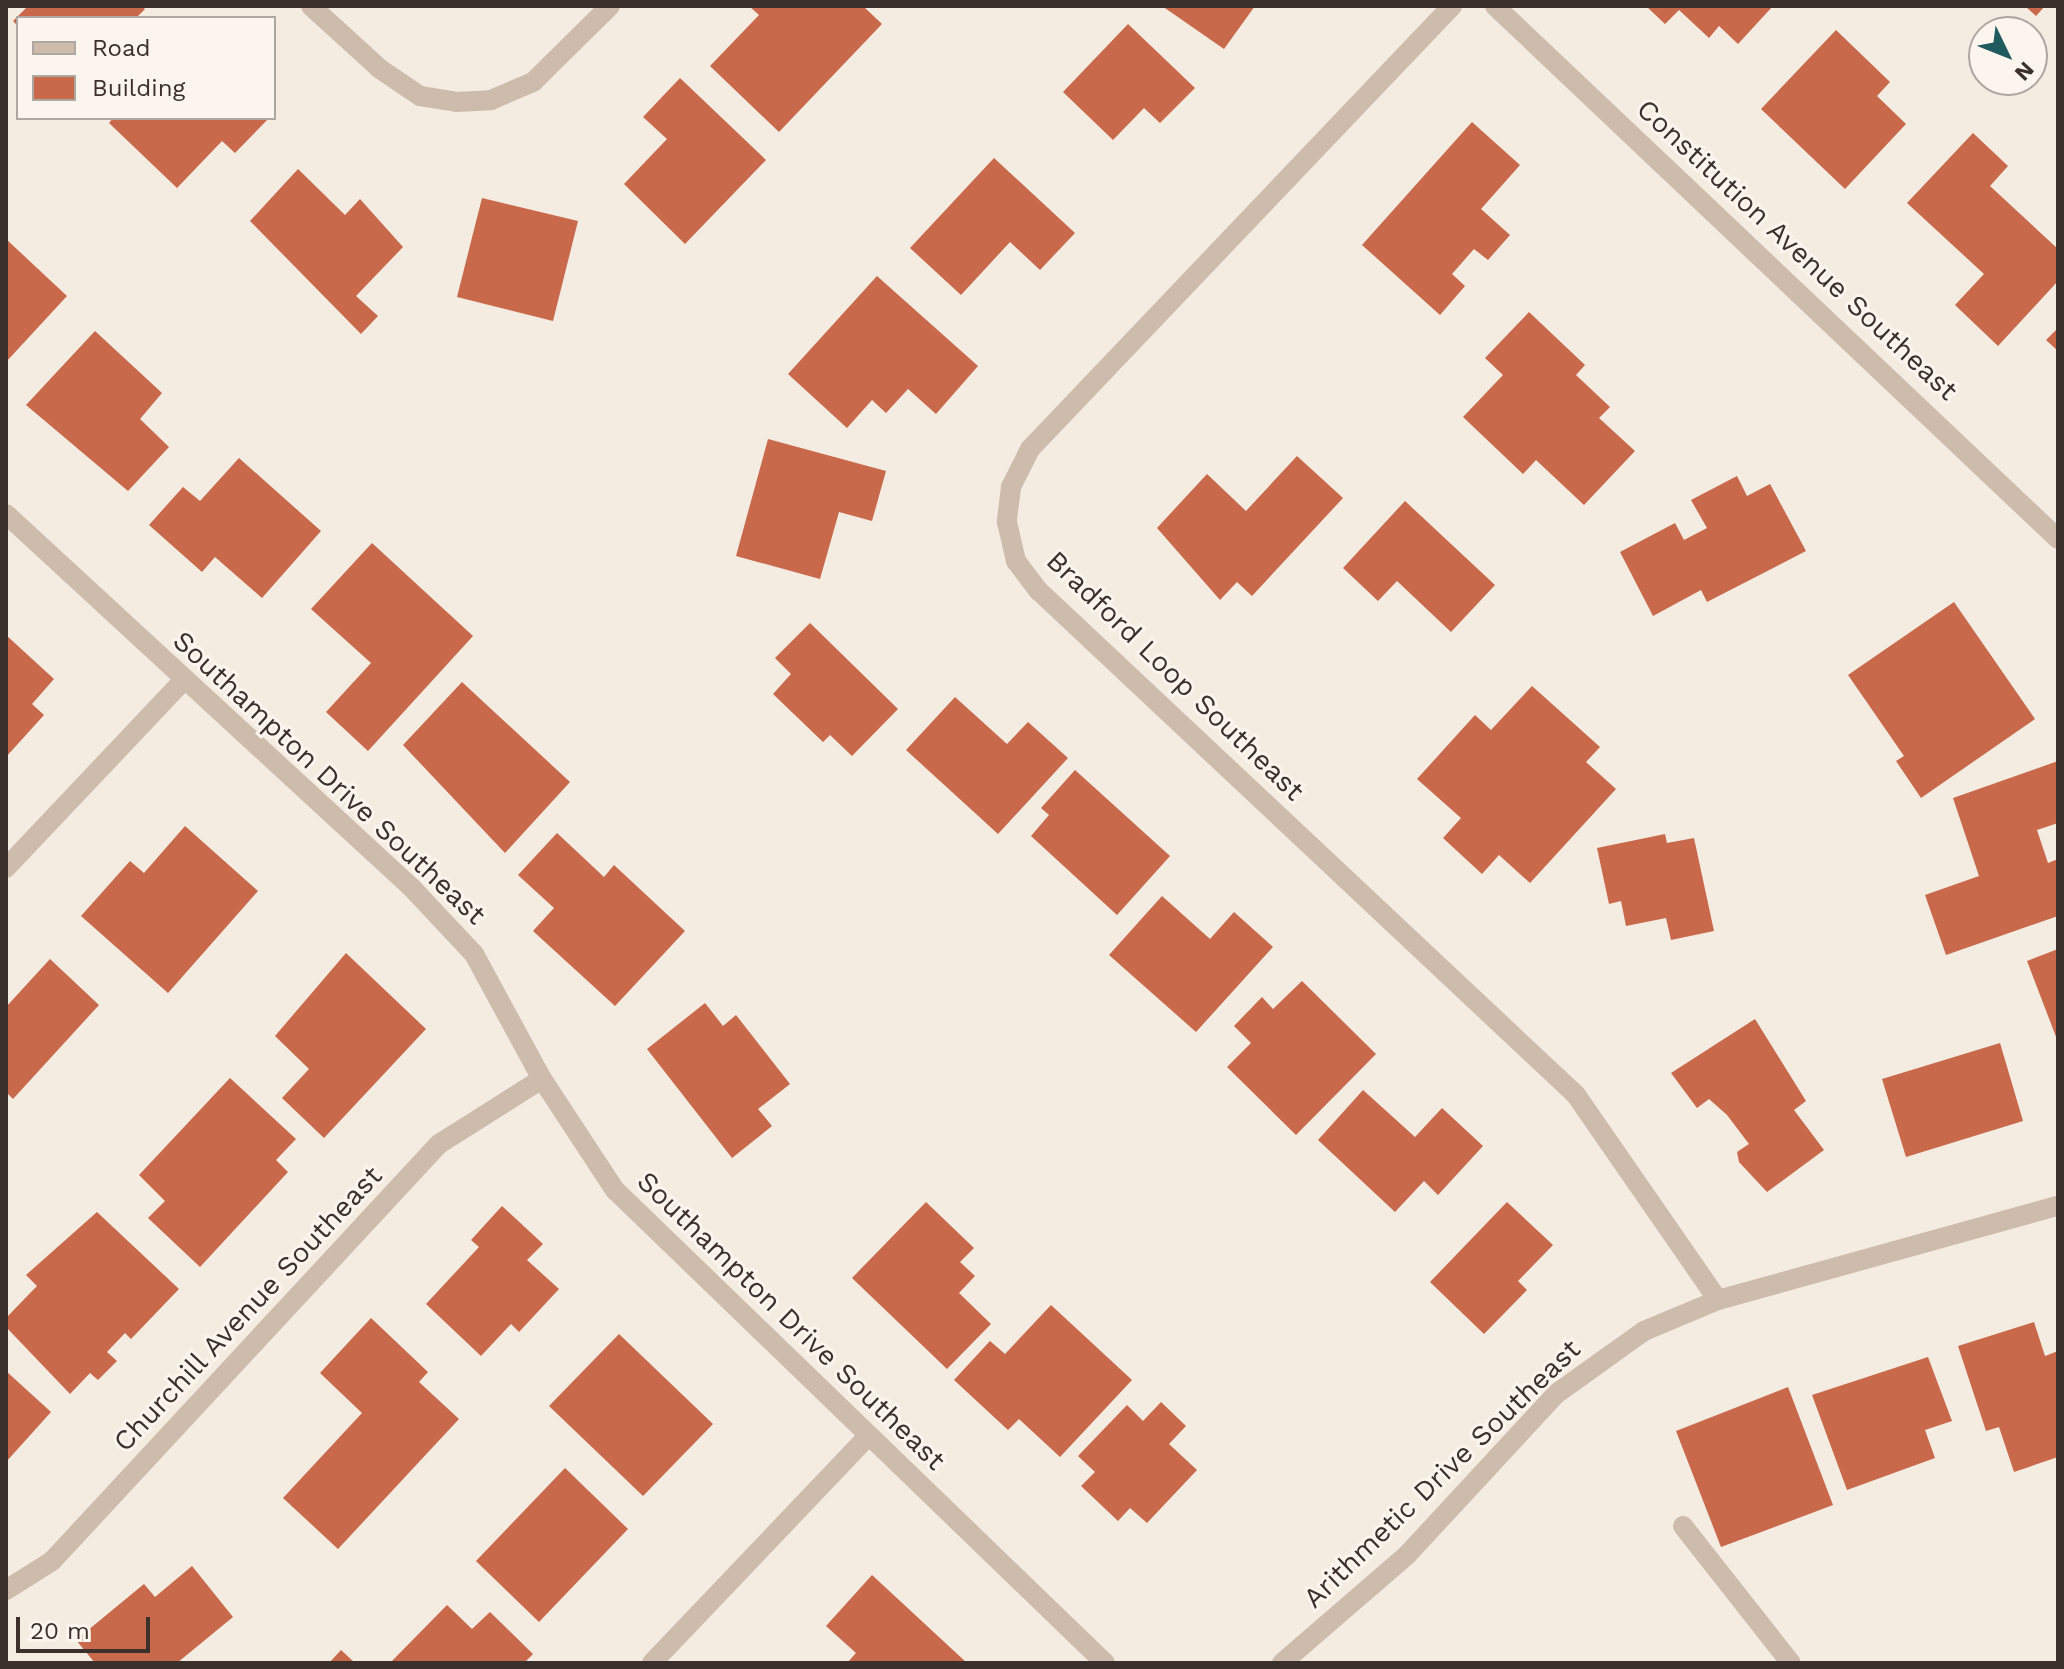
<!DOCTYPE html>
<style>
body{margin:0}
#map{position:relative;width:2064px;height:1669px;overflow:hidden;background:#f4ebe1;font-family:"Work Sans",sans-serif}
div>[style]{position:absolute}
.building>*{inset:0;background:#c8694b}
.street>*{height:20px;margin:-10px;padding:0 10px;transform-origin:10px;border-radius:10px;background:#cdbbac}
span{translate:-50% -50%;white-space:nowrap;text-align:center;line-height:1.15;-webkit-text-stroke:6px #fbf5ee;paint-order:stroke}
.street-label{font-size:28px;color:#3b302b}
.frame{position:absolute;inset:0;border:8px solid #3b302b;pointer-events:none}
.legend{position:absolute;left:16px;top:16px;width:260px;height:104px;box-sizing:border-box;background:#fbf5ee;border:2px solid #aea6a0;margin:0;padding:10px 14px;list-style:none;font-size:24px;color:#3b302b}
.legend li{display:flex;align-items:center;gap:16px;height:40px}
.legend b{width:40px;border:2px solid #aea6a0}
.north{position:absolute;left:1968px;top:16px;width:80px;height:80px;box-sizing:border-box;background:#fbf5ee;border:2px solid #aea6a0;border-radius:50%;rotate:133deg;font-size:22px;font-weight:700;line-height:32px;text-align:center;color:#3b302b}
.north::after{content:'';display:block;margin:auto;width:28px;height:36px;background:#1f5a5e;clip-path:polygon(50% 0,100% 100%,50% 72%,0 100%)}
.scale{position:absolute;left:16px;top:1617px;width:134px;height:36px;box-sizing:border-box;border:4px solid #3b302b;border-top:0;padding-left:10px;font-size:24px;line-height:28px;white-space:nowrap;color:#3b302b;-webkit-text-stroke:6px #fbf5ee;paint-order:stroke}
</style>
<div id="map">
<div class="building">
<i style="clip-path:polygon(28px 6px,142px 6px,145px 9px,136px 18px,18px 18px,18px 26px,13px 21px)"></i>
<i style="clip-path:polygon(749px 6px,863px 6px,882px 24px,779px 132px,710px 66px,759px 15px)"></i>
<i style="clip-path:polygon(1162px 6px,1255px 6px,1224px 49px)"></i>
<i style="clip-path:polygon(1646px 6px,1773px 6px,1738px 44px,1719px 26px,1709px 38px,1679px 10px,1665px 24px)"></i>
<i style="clip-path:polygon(2025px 6px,2045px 6px,2036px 16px)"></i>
<i style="clip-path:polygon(1128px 24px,1195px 88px,1160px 123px,1144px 108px,1113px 140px,1063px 92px)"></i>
<i style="clip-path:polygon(1836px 30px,1890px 82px,1877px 96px,1906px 124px,1845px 189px,1761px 109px)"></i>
<i style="clip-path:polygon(680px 78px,766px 160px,685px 244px,624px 184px,667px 139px,643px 117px)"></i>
<i style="clip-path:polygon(113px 118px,269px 118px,235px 153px,222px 141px,177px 188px,109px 123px)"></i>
<i style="clip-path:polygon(1472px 122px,1520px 165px,1481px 209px,1510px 235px,1488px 260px,1474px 249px,1452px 274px,1465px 286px,1440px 315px,1362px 245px)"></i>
<i style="clip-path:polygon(1973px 133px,2008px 166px,1990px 186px,2058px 249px,2058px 281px,1998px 346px,1955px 305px,1984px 274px,1907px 203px)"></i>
<i style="clip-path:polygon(994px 158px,1075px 233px,1040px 270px,1010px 242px,961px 295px,910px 248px)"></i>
<i style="clip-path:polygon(298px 169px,345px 215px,360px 199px,403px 247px,356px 296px,378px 316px,361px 334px,250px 221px)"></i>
<i style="clip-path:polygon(482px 198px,578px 221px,553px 321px,457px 297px)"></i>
<i style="clip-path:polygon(6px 239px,67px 296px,6px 362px)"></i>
<i style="clip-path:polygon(877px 276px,978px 366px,936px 414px,908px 389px,886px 413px,872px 400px,847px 428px,788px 374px)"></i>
<i style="clip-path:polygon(1529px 312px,1585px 365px,1576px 375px,1610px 407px,1599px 418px,1635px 451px,1584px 505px,1536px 460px,1523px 474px,1463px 417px,1503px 375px,1485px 358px)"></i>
<i style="clip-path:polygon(2058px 328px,2058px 351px,2046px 340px)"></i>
<i style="clip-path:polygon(95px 331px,162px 393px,140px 419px,169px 447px,128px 491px,26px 405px)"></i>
<i style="clip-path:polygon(768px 439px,886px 471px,872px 521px,839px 512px,820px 579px,736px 556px)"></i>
<i style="clip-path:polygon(1297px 456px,1343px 498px,1252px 596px,1237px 582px,1220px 600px,1157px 528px,1207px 474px,1246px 511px)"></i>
<i style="clip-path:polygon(239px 458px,321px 531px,262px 598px,215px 557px,202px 572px,149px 525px,183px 487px,200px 501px)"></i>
<i style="clip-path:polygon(1737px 476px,1747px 496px,1770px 484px,1806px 551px,1707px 602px,1701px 590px,1653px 616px,1620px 552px,1675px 523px,1684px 540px,1707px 528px,1691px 500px)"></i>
<i style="clip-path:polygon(1405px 501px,1495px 585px,1451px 632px,1397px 581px,1378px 601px,1343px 568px)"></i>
<i style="clip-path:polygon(372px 543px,473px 636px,368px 751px,326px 712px,371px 663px,311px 609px)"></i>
<i style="clip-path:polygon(1954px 602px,2035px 719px,1921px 798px,1896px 761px,1904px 756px,1848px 675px)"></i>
<i style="clip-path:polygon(810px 623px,898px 709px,852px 756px,830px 735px,823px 742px,773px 694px,791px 674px,775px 658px)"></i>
<i style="clip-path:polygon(6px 635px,54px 679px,32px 704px,44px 715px,6px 757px)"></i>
<i style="clip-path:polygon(462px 682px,570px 782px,505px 853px,403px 745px)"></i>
<i style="clip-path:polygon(1532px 686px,1600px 747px,1586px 762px,1616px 789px,1530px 883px,1499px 855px,1482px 874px,1443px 838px,1461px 818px,1417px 779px,1475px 715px,1491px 730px)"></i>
<i style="clip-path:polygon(955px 697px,1007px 744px,1028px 722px,1068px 758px,998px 834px,906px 750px)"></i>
<i style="clip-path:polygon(2058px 761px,2058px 823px,2037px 830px,2048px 863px,2058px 859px,2058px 916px,1946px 955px,1925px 895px,1979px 876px,1953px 798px)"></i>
<i style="clip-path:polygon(1075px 770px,1170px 856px,1117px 915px,1031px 836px,1049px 815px,1041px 808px)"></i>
<i style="clip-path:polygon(185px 826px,258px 891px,168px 993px,81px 916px,130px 861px,144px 873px)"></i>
<i style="clip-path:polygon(557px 833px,604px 877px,614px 865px,685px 931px,615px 1006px,533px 931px,554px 908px,518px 875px)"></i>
<i style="clip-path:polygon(1665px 834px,1667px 843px,1694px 838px,1714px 931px,1671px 940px,1666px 918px,1626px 926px,1621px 901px,1609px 904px,1597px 848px)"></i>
<i style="clip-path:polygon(1162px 896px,1210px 939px,1234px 912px,1273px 947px,1196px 1032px,1109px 955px)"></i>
<i style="clip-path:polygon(2058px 949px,2058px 1042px,2027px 961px)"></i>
<i style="clip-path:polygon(346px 953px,426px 1029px,324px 1138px,282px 1098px,309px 1069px,275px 1036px)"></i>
<i style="clip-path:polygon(50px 959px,99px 1005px,13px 1099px,6px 1092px,6px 1007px)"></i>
<i style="clip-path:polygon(1302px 981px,1376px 1054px,1296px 1135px,1227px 1067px,1251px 1043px,1234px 1026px,1262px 997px,1273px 1009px)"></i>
<i style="clip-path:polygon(705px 1003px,723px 1026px,736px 1015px,790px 1084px,758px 1109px,772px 1126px,732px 1158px,647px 1049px)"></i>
<i style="clip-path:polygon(1755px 1019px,1806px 1101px,1794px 1110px,1824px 1150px,1767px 1192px,1739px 1162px,1737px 1152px,1749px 1144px,1727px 1115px,1709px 1099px,1697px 1108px,1671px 1073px)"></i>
<i style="clip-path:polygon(2000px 1043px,2023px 1121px,1906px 1157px,1882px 1079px)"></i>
<i style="clip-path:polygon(230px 1078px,296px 1139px,276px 1160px,288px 1172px,200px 1267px,148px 1218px,165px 1201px,139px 1175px)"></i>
<i style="clip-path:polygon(1363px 1090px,1415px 1137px,1442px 1108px,1483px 1146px,1438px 1195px,1424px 1181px,1395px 1212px,1318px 1140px)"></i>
<i style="clip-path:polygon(926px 1202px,974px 1248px,960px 1262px,975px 1276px,959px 1293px,991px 1324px,947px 1369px,852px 1278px)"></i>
<i style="clip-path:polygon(1507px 1202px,1553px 1245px,1518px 1281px,1527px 1290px,1484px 1334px,1430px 1282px)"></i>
<i style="clip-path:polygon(502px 1206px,543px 1244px,527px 1260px,559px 1289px,519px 1332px,511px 1324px,481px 1356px,426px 1304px,479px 1247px,471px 1240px)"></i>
<i style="clip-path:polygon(97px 1212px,179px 1289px,131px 1339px,125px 1333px,107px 1352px,117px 1361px,98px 1380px,90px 1373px,70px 1394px,6px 1327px,6px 1318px,37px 1286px,26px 1275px)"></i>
<i style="clip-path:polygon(1051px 1305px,1132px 1380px,1060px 1457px,1019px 1419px,1008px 1430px,954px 1380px,990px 1341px,1005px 1354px)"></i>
<i style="clip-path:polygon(371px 1318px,428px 1372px,419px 1382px,459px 1419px,338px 1549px,283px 1498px,362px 1413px,320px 1373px)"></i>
<i style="clip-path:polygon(2034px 1322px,2045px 1356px,2058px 1351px,2058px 1457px,2014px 1472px,1999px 1427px,1986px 1431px,1958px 1346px)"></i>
<i style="clip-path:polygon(619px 1334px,713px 1424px,643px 1496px,549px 1406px)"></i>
<i style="clip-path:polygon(1928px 1357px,1952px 1421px,1925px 1430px,1935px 1458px,1847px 1490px,1812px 1395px)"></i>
<i style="clip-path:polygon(6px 1371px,51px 1412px,6px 1462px)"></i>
<i style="clip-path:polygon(1788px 1387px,1833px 1505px,1721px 1547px,1676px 1431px)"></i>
<i style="clip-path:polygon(1161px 1402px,1186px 1426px,1169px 1444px,1197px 1470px,1147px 1523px,1130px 1508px,1118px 1521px,1081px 1486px,1095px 1472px,1078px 1456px,1127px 1405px,1143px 1421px)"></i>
<i style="clip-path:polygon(565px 1468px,628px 1529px,539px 1622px,476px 1561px)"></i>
<i style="clip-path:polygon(192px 1566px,233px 1617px,177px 1663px,95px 1663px,76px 1640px,144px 1584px,155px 1597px)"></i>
<i style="clip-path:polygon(872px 1575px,967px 1663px,847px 1663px,856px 1653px,826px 1626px)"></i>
<i style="clip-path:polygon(447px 1605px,472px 1629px,490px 1612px,533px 1654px,524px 1663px,390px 1663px)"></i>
<i style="clip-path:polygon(341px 1650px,355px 1663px,329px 1663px)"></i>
</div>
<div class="street">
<i style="left:311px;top:6px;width:93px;rotate:42.4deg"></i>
<i style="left:380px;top:69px;width:48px;rotate:34deg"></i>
<i style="left:420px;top:96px;width:37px;rotate:9deg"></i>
<i style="left:457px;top:102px;width:34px;rotate:-3deg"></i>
<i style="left:491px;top:100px;width:46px;rotate:-23.2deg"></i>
<i style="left:533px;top:82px;width:108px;rotate:-44.6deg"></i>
<i style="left:1452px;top:6px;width:612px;rotate:133.61deg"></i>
<i style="left:1030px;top:449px;width:42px;rotate:116.6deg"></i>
<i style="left:1011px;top:487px;width:35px;rotate:97deg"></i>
<i style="left:1007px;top:522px;width:40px;rotate:77deg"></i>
<i style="left:1016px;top:561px;width:38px;rotate:53deg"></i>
<i style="left:1039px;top:591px;width:736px;rotate:43.18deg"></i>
<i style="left:1576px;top:1095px;width:249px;rotate:55.3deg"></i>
<i style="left:1495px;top:6px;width:775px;rotate:43.43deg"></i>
<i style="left:6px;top:514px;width:552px;rotate:42.65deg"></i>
<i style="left:412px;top:888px;width:91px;rotate:46.8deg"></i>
<i style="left:474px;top:954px;width:142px;rotate:61.5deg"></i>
<i style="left:542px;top:1079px;width:133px;rotate:56.7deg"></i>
<i style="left:615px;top:1190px;width:681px;rotate:43.99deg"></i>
<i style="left:6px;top:868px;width:260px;rotate:-46.6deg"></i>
<i style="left:1683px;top:1526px;width:174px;rotate:51.8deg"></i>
<i style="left:6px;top:1590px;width:54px;rotate:-32.2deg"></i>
<i style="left:52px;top:1561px;width:569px;rotate:-47.14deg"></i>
<i style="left:439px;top:1144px;width:122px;rotate:-32.3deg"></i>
<i style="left:652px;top:1663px;width:313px;rotate:-46.4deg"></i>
<i style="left:1282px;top:1663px;width:165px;rotate:-40.8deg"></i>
<i style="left:1407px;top:1555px;width:219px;rotate:-47.2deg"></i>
<i style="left:1556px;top:1394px;width:108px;rotate:-35.6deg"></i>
<i style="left:1644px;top:1331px;width:80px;rotate:-22.7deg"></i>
<i style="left:1718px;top:1300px;width:353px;rotate:-15.5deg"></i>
</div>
<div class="street-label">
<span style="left:1797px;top:250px;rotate:43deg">Constitution Avenue Southeast</span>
<span style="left:1175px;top:676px;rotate:44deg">Bradford Loop Southeast</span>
<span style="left:329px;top:778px;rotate:43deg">Southampton Drive Southeast</span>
<span style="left:248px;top:1309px;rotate:-47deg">Churchill Avenue Southeast</span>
<span style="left:791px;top:1321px;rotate:44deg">Southampton Drive Southeast</span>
<span style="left:1442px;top:1474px;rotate:-44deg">Arithmetic Drive Southeast</span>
</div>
<div class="frame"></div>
<ul class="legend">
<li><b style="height:10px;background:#cdbbac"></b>Road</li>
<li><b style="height:22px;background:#c8694b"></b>Building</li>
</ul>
<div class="north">N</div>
<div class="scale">20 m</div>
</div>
